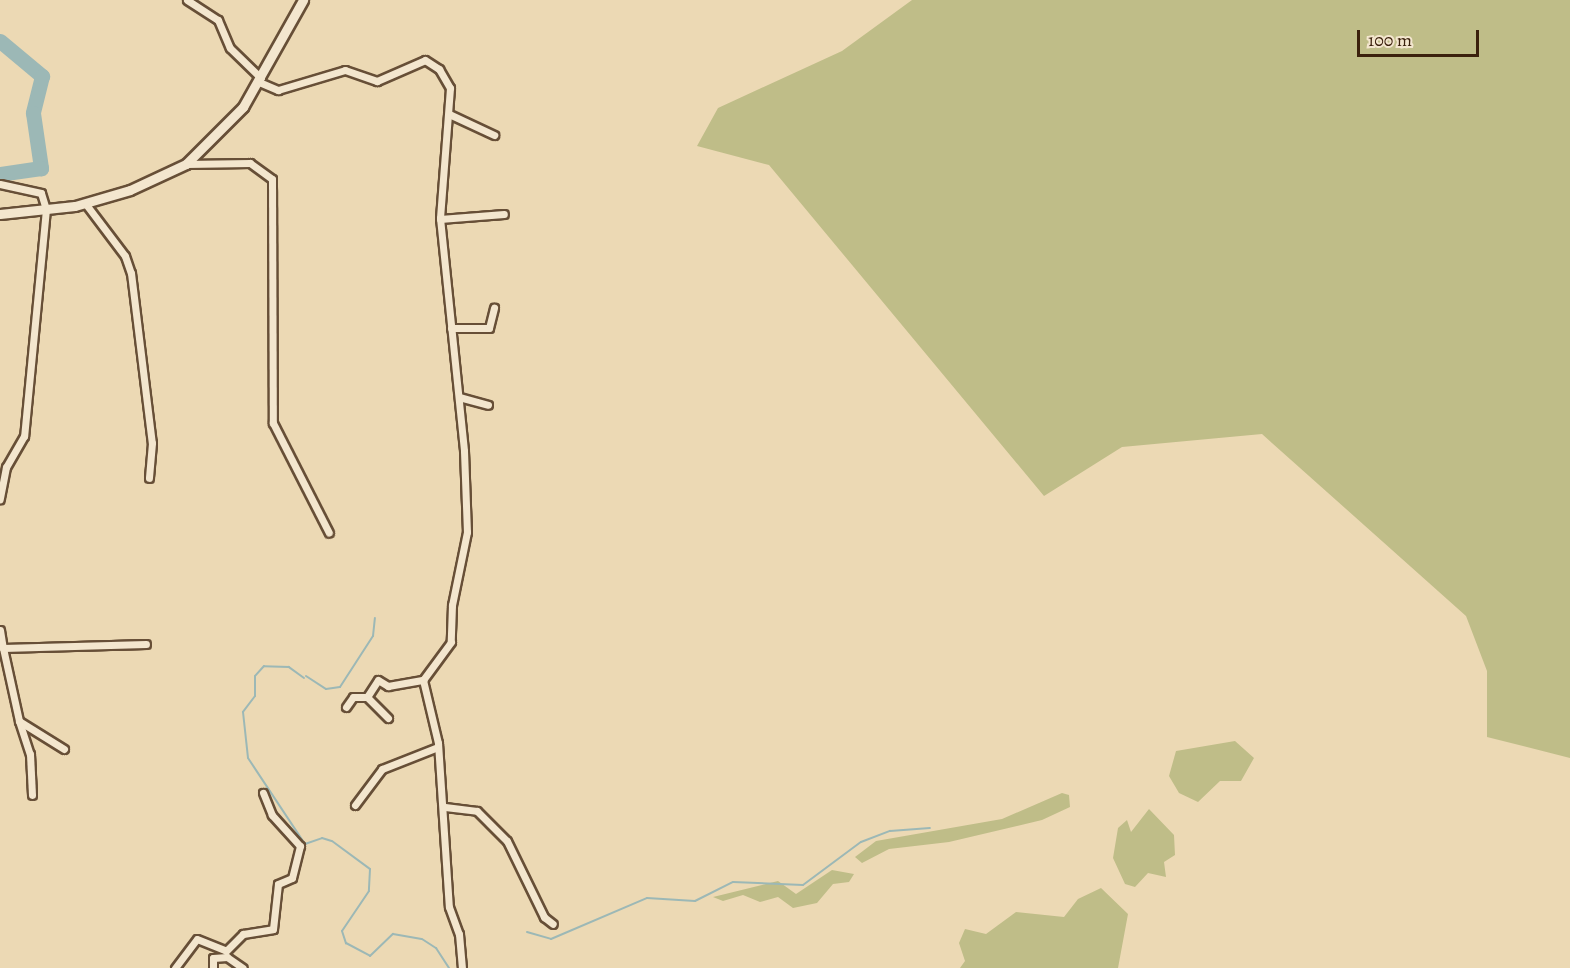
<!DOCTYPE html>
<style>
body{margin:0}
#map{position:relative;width:1570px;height:968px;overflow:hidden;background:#ecd9b4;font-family:Alegreya,serif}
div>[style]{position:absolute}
.green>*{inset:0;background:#bfbd88}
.stream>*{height:2px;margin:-1px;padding:0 1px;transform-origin:1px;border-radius:1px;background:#9cb8b6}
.river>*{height:15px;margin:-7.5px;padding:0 7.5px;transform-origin:7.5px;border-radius:7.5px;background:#9cb8b6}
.roads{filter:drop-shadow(2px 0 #674f37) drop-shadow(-2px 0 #674f37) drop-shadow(0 2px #674f37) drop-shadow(0 -2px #674f37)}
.minor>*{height:7px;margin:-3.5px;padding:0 3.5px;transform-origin:3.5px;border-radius:3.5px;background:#f3e6ce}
.secondary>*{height:9px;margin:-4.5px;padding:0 4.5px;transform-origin:4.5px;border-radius:4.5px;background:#f3e6ce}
span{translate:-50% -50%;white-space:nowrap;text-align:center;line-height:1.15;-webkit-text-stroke:6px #f3e6ce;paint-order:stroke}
.scale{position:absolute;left:1357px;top:30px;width:122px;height:27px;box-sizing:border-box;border:3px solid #3b210d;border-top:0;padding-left:8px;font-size:18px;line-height:21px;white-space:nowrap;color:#3b210d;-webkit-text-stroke:4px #f3e6ce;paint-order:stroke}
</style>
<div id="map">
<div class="green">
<i style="clip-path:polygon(912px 0,1570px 0,1570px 758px,1487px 737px,1487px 671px,1466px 616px,1262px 434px,1122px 447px,1044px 496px,769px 165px,697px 146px,718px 108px,842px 51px)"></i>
<i style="clip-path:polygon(1235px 741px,1254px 758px,1241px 781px,1220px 781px,1198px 802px,1179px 793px,1169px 776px,1176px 751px)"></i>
<i style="clip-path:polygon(1062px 793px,1069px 795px,1070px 807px,1042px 820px,949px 842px,889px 849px,862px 863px,855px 857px,876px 841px,1002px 819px)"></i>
<i style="clip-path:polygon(1149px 809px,1174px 835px,1175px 855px,1164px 862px,1166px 877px,1148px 873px,1135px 887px,1125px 884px,1113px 858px,1118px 828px,1127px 820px,1131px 832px)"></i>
<i style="clip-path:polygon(832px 870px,854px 874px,849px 882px,833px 884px,817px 903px,793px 908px,778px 897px,760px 902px,743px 895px,723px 901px,713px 897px,778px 881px,796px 894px)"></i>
<i style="clip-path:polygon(1101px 888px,1128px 914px,1118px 968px,960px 968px,965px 961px,959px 943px,965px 929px,986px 934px,1016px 912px,1064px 917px,1078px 899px)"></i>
</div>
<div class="stream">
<i style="left:306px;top:676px;width:24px;rotate:33deg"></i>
<i style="left:326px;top:689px;width:14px;rotate:-8deg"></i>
<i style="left:340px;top:687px;width:61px;rotate:-57.1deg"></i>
<i style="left:373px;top:636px;width:18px;rotate:-84deg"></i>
<i style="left:304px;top:678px;width:19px;rotate:-144deg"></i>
<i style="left:289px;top:667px;width:25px;rotate:-178deg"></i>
<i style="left:264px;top:666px;width:13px;rotate:132deg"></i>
<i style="left:255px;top:676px;width:20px;rotate:90deg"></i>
<i style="left:255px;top:696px;width:20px;rotate:127deg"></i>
<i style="left:243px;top:712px;width:46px;rotate:83.8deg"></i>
<i style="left:248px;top:758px;width:103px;rotate:56.5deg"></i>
<i style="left:305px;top:844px;width:18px;rotate:-19deg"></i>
<i style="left:322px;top:838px;width:10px;rotate:17deg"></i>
<i style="left:332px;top:841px;width:47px;rotate:36.4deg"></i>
<i style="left:370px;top:869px;width:22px;rotate:93deg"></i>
<i style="left:369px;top:891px;width:48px;rotate:124deg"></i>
<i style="left:342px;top:931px;width:13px;rotate:72deg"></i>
<i style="left:346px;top:943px;width:27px;rotate:28deg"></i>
<i style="left:370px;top:956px;width:32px;rotate:-44deg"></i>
<i style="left:393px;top:934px;width:29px;rotate:10deg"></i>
<i style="left:422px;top:939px;width:17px;rotate:33deg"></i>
<i style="left:436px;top:948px;width:24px;rotate:57deg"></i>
<i style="left:527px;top:932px;width:25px;rotate:16deg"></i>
<i style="left:551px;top:939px;width:104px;rotate:-23.1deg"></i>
<i style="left:647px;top:898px;width:48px;rotate:3.6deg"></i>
<i style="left:695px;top:901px;width:42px;rotate:-26.6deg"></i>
<i style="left:733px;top:882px;width:70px;rotate:2.5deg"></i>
<i style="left:803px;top:885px;width:72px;rotate:-36.6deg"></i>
<i style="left:861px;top:842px;width:31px;rotate:-21deg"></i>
<i style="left:890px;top:831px;width:40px;rotate:-4.3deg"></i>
</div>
<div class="river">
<i style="left:0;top:41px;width:55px;rotate:39.8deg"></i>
<i style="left:42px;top:76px;width:38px;rotate:104deg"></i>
<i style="left:33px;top:113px;width:56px;rotate:81.7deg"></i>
<i style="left:41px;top:168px;width:41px;rotate:171.7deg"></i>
</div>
<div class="roads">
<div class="minor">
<i style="left:187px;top:0;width:37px;rotate:33deg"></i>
<i style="left:218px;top:20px;width:30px;rotate:67deg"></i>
<i style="left:230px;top:48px;width:43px;rotate:44.1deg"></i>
<i style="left:259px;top:82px;width:21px;rotate:23deg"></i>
<i style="left:278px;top:90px;width:70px;rotate:-16.6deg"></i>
<i style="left:345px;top:70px;width:34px;rotate:19deg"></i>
<i style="left:377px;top:81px;width:52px;rotate:-23.6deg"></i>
<i style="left:425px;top:60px;width:17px;rotate:33deg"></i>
<i style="left:439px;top:69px;width:22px;rotate:60deg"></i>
<i style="left:450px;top:88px;width:130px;rotate:94.4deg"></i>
<i style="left:440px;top:218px;width:234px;rotate:84.1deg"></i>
<i style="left:464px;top:451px;width:81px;rotate:87.9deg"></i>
<i style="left:467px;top:532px;width:75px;rotate:101.6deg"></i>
<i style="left:452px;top:605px;width:37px;rotate:92deg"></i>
<i style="left:451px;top:642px;width:47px;rotate:126.4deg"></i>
<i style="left:423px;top:680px;width:65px;rotate:76.6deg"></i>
<i style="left:438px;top:743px;width:164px;rotate:86.2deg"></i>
<i style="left:449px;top:907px;width:29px;rotate:70deg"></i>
<i style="left:459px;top:934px;width:34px;rotate:85deg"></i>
<i style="left:449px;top:114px;width:50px;rotate:25deg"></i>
<i style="left:186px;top:164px;width:64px;rotate:-0.9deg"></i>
<i style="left:250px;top:163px;width:27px;rotate:36deg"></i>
<i style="left:272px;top:179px;width:244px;rotate:89.8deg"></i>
<i style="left:273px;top:423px;width:123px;rotate:63deg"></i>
<i style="left:0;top:184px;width:42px;rotate:12.4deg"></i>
<i style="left:41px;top:193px;width:17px;rotate:73deg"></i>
<i style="left:46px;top:209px;width:228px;rotate:95.5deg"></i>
<i style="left:24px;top:436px;width:36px;rotate:120deg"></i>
<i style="left:6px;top:467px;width:33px;rotate:101deg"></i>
<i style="left:85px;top:203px;width:66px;rotate:53deg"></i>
<i style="left:125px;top:256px;width:18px;rotate:71deg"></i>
<i style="left:131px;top:273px;width:171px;rotate:83deg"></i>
<i style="left:152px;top:443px;width:35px;rotate:95deg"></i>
<i style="left:440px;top:219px;width:64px;rotate:-4.5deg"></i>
<i style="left:451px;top:328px;width:38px"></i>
<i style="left:489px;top:328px;width:21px;rotate:-76deg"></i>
<i style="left:459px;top:397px;width:30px;rotate:15deg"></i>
<i style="left:0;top:630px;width:18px;rotate:81deg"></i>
<i style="left:3px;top:648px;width:143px;rotate:-1.6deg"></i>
<i style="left:3px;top:648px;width:75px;rotate:77.6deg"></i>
<i style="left:19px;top:721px;width:53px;rotate:31.9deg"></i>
<i style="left:346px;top:707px;width:12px;rotate:-55deg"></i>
<i style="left:353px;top:697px;width:14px"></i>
<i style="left:388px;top:718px;width:30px;rotate:-135deg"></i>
<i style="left:367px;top:697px;width:20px;rotate:-57deg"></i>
<i style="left:378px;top:680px;width:12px;rotate:31deg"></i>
<i style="left:388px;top:686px;width:36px;rotate:-10deg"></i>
<i style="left:19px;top:721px;width:35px;rotate:72deg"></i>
<i style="left:30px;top:754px;width:41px;rotate:87.2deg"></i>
<i style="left:355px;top:805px;width:45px;rotate:-53.1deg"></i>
<i style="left:382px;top:769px;width:60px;rotate:-21.4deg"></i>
<i style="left:445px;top:807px;width:32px;rotate:7deg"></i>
<i style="left:477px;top:811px;width:42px;rotate:45deg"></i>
<i style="left:507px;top:841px;width:85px;rotate:64deg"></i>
<i style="left:544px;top:917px;width:11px;rotate:38deg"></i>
<i style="left:175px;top:968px;width:36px;rotate:-53deg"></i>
<i style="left:197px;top:939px;width:31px;rotate:22deg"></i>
<i style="left:226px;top:951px;width:24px;rotate:-45deg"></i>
<i style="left:243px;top:934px;width:30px;rotate:-9deg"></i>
<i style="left:273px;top:929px;width:45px;rotate:-83.7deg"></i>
<i style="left:278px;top:884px;width:15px;rotate:-23deg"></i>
<i style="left:292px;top:878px;width:33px;rotate:-76deg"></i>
<i style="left:300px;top:846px;width:42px;rotate:-132.1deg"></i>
<i style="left:272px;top:815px;width:24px;rotate:-112deg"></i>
<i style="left:213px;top:968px;width:10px;rotate:-90deg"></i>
<i style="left:213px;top:958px;width:14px;rotate:-4deg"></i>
<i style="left:227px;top:957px;width:19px;rotate:35deg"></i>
</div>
<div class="secondary">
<i style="left:0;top:214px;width:75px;rotate:-6.1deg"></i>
<i style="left:75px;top:206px;width:57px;rotate:-16.2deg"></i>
<i style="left:130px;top:190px;width:62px;rotate:-24.9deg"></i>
<i style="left:186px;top:164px;width:81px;rotate:-45deg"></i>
<i style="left:243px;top:107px;width:123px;rotate:-60.7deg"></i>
</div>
</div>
<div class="scale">100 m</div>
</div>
